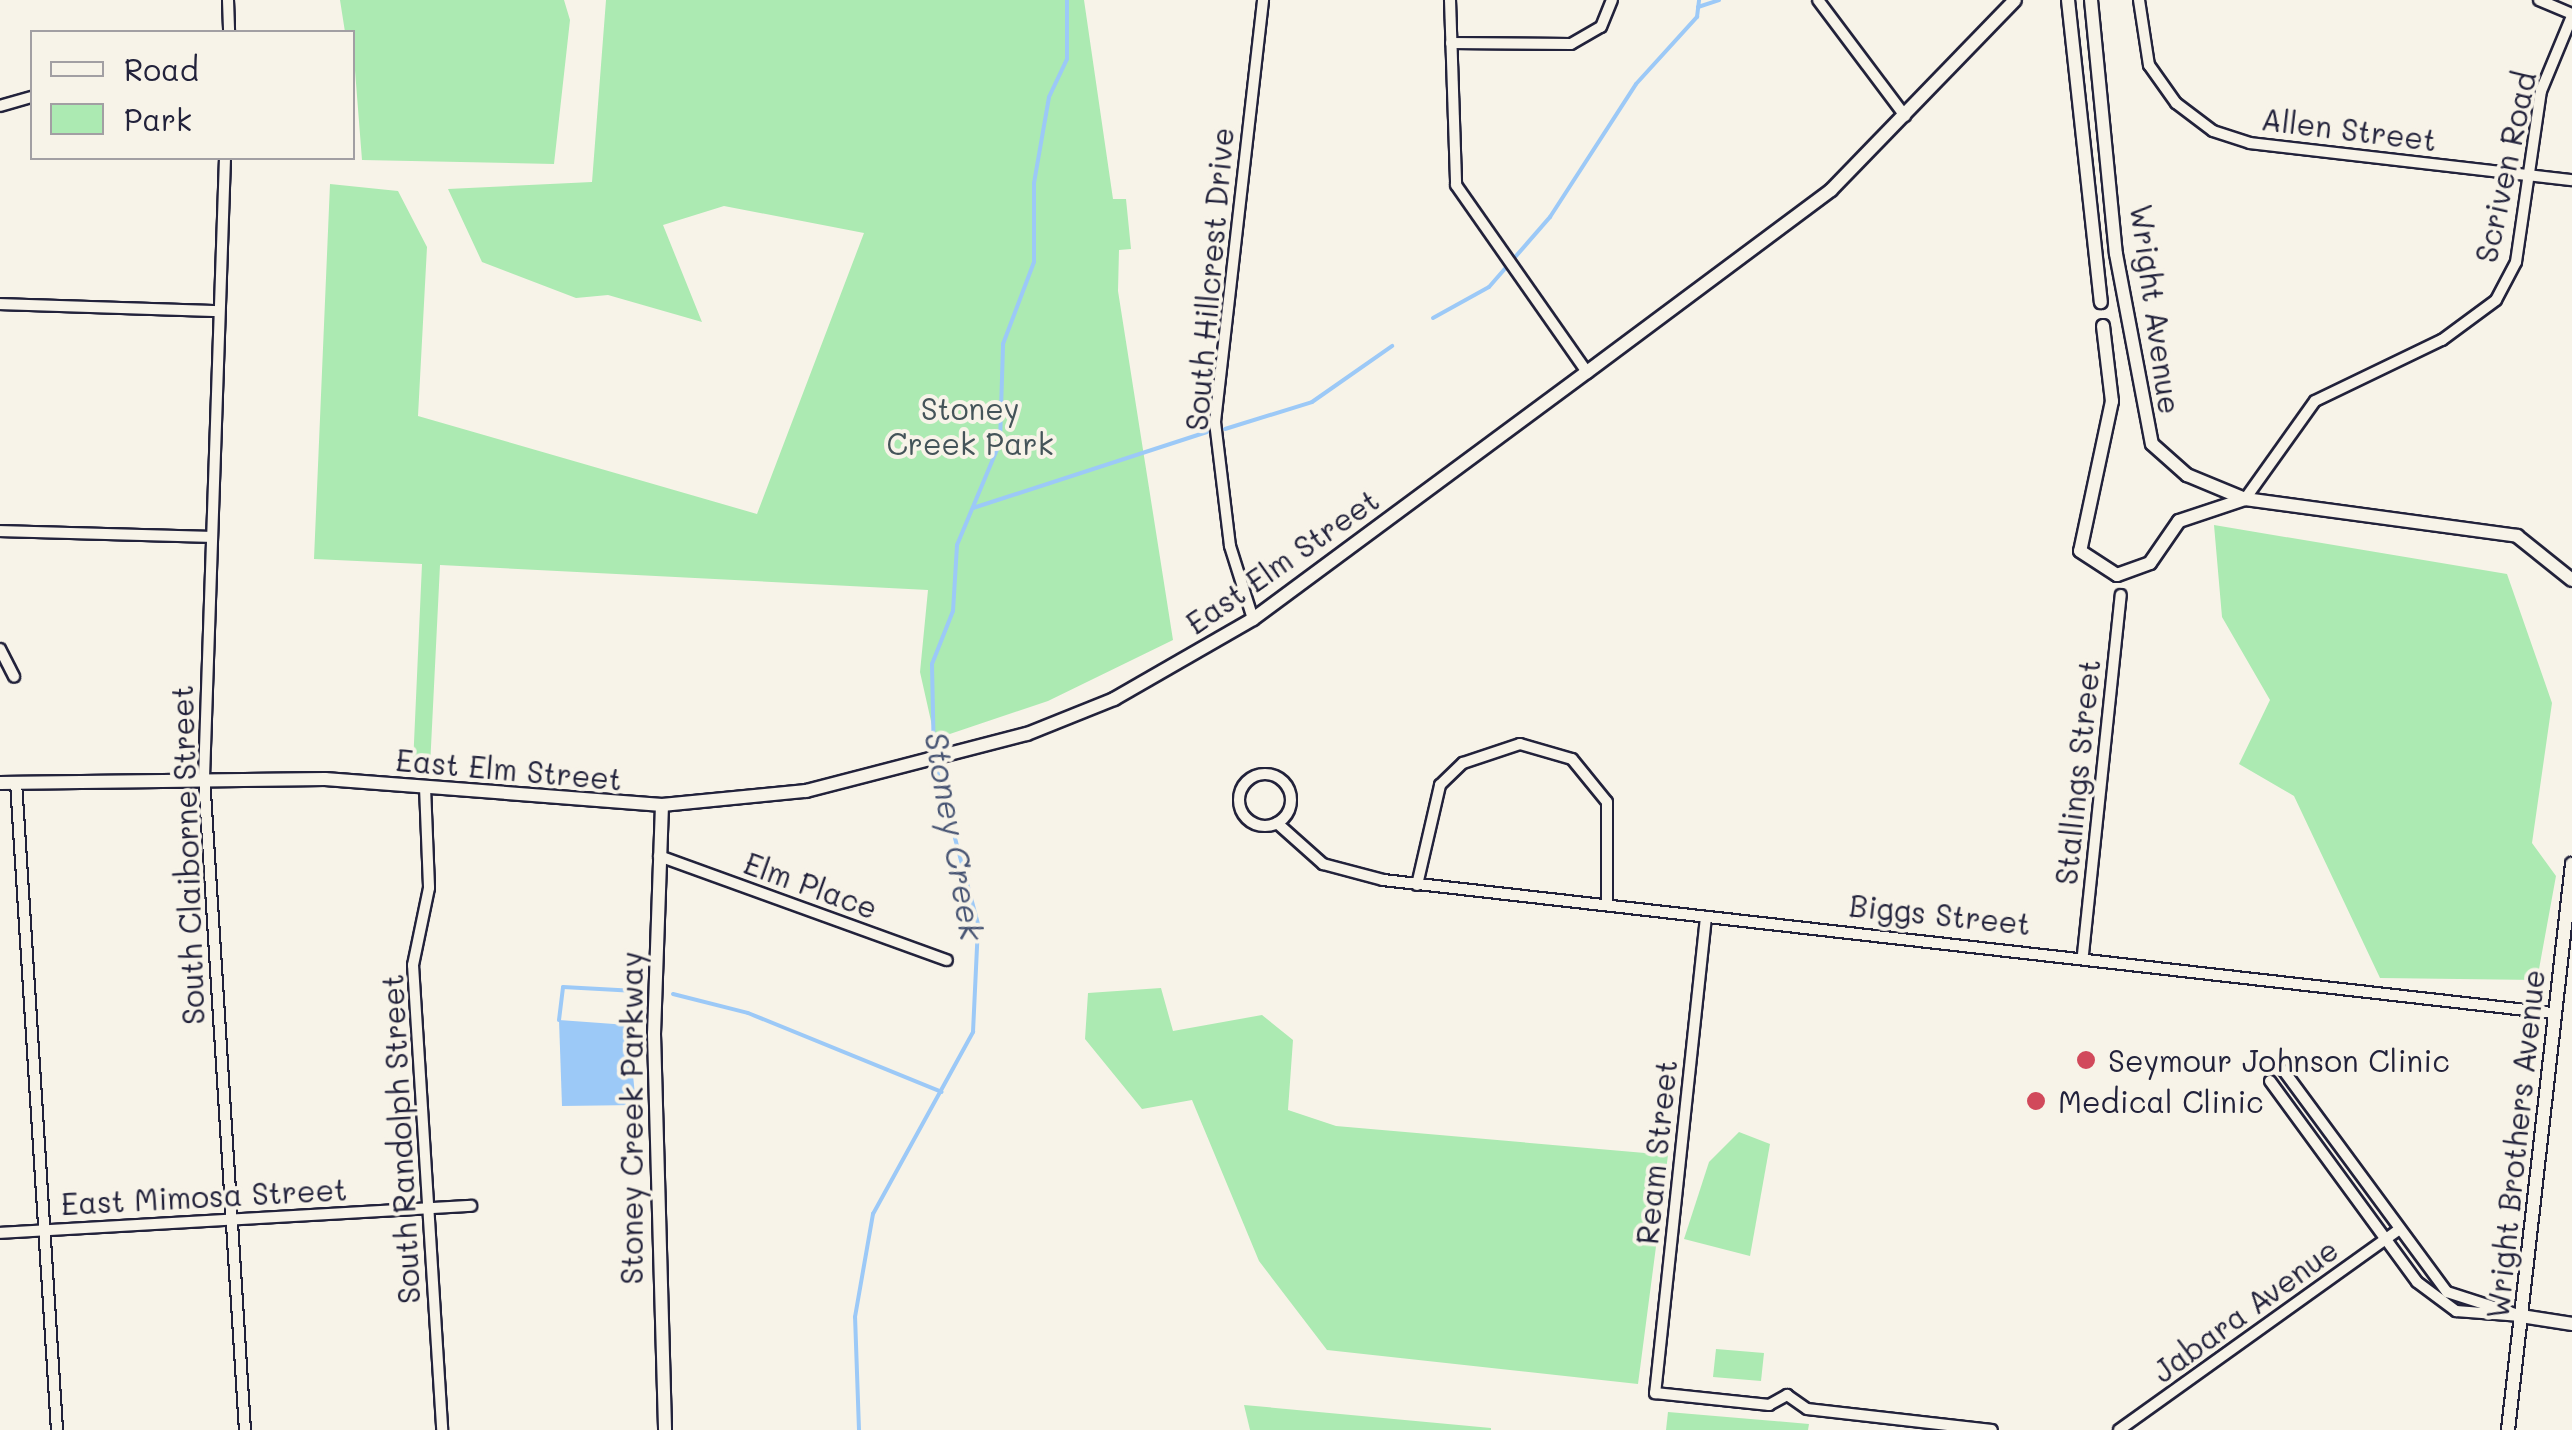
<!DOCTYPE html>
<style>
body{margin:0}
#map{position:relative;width:2572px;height:1430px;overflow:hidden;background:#f7f3e8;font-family:Mali,sans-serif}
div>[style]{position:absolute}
.green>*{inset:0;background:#aceab2}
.water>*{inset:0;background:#9cc9f7}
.stream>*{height:4px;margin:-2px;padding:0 2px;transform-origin:2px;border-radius:2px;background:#9cc9f7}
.roads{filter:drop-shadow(2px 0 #22223b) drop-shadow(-2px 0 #22223b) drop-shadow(0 2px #22223b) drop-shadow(0 -2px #22223b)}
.minor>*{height:10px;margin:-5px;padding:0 5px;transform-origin:5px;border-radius:5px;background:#f7f3e8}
.minor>.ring{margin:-5px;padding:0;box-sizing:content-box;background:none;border:10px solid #f7f3e8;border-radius:50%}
.tertiary>*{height:12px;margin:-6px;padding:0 6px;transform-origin:6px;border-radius:6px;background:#f7f3e8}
.dots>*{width:28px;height:28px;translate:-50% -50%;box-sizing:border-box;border:5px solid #f7f3e8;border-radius:50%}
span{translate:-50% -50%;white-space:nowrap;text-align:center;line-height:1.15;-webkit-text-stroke:8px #f7f3e8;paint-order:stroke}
.street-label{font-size:30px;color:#22223b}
.park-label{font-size:30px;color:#445459}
.poi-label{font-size:30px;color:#22223b}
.left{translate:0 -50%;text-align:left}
.water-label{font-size:32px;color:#475473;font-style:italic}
.legend{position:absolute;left:30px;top:30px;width:325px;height:130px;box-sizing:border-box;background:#f7f3e8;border:2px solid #a29fa3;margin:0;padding:12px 18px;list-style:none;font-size:30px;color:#22223b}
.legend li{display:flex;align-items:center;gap:20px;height:50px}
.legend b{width:50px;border:2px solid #a29fa3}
</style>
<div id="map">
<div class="green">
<i style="clip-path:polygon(340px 0,564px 0,570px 20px,554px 164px,362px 160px,352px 32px,345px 32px)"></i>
<i style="clip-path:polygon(606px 0,1084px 0,1113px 199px,1126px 199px,1131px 249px,1119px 250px,1118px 291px,1173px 640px,1048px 701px,935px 739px,920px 672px,928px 590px,440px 565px,430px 767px,413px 765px,422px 564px,314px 559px,330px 184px,398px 191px,427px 247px,418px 416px,757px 514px,864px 233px,724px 206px,663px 225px,702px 322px,608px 295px,576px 298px,482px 262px,448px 189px,592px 182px)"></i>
<i style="clip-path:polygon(2214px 525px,2507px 574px,2552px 703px,2532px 843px,2556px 876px,2537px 980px,2380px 978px,2294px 796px,2239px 764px,2270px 700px,2222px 617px)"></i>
<i style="clip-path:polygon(1161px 988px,1173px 1031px,1262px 1015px,1293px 1040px,1288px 1110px,1336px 1126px,1668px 1155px,1638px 1384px,1327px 1350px,1259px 1261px,1192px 1100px,1142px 1109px,1085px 1039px,1088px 993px)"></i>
<i style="clip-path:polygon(1739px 1132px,1770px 1144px,1750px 1256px,1684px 1239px,1709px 1162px)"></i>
<i style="clip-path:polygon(1716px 1349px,1764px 1353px,1761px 1381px,1713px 1377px)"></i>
<i style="clip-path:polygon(1244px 1405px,1491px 1428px,1491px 1430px,1250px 1430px)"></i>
<i style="clip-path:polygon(1668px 1412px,1809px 1424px,1808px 1430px,1666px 1430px)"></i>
</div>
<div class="water">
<i style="clip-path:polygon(559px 1020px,628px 1025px,636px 1105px,562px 1106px)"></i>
</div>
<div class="stream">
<i style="left:1698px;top:7px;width:22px;rotate:-18deg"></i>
<i style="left:1433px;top:318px;width:64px;rotate:-29deg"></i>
<i style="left:1489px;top:287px;width:93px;rotate:-48.9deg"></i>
<i style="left:1550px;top:217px;width:158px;rotate:-57.1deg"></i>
<i style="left:1636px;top:84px;width:91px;rotate:-47.7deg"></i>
<i style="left:1697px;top:17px;width:17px;rotate:-83deg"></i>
<i style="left:1225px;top:429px;width:91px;rotate:-17.2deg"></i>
<i style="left:1312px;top:402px;width:98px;rotate:-35deg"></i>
<i style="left:973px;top:508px;width:246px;rotate:-18deg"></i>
<i style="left:673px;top:994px;width:77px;rotate:14.2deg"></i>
<i style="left:748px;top:1013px;width:209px;rotate:22.2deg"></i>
<i style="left:559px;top:1020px;width:33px;rotate:-83deg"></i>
<i style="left:563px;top:987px;width:73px;rotate:3.1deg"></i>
<i style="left:859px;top:1430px;width:113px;rotate:-92deg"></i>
<i style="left:855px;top:1317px;width:105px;rotate:-80.1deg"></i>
<i style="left:873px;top:1214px;width:208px;rotate:-61.2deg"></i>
<i style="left:973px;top:1032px;width:108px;rotate:-87.3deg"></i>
<i style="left:978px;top:924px;width:170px;rotate:-105deg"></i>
<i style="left:934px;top:760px;width:96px;rotate:-91.2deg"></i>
<i style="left:932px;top:664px;width:57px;rotate:-68.4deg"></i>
<i style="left:953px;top:611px;width:66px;rotate:-86.5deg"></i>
<i style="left:957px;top:545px;width:112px;rotate:-67.3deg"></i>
<i style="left:1000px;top:442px;width:98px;rotate:-88.2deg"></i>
<i style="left:1003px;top:344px;width:88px;rotate:-69.3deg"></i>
<i style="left:1034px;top:262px;width:79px;rotate:-90deg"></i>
<i style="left:1034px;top:183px;width:87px;rotate:-80.1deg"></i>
<i style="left:1049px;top:97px;width:42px;rotate:-64.7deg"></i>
<i style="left:1067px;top:59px;width:59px;rotate:-90deg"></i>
</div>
<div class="roads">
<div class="minor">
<i style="left:228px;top:0;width:32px;rotate:88deg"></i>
<i style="left:1450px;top:0;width:185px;rotate:88.1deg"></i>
<i style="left:1456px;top:185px;width:228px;rotate:55deg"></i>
<i style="left:1818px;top:0;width:145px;rotate:53.1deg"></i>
<i style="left:2139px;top:0;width:66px;rotate:81.3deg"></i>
<i style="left:2149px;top:65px;width:47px;rotate:54.6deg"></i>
<i style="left:2176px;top:103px;width:46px;rotate:37.1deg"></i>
<i style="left:2213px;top:131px;width:39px;rotate:18deg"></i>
<i style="left:2250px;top:143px;width:324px;rotate:6.6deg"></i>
<i style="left:2539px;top:0;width:36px;rotate:23deg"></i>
<i style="left:1451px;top:43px;width:120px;rotate:0.5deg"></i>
<i style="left:1571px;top:44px;width:34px;rotate:-30deg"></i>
<i style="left:1601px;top:27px;width:29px;rotate:-68deg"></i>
<i style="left:0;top:106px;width:33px;rotate:-16deg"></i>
<i style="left:225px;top:158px;width:619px;rotate:91.94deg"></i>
<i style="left:204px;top:777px;width:654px;rotate:86.41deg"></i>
<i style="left:0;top:304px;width:216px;rotate:1.9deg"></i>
<i style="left:2245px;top:499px;width:120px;rotate:-54.5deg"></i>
<i style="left:2315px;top:401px;width:141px;rotate:-25.7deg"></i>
<i style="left:2442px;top:340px;width:67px;rotate:-36.5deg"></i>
<i style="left:2496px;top:300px;width:43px;rotate:-62.2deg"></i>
<i style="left:2516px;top:262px;width:173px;rotate:-81.7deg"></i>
<i style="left:2541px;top:91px;width:81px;rotate:-67.5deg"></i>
<i style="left:0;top:531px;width:209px;rotate:1.6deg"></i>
<i style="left:1253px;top:619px;width:77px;rotate:-107.5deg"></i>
<i style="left:1230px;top:546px;width:125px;rotate:-96.9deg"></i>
<i style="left:1215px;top:422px;width:425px;rotate:-83.5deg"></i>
<i style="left:0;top:649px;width:31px;rotate:63deg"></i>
<i class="ring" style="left:1239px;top:774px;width:42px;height:42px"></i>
<i style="left:16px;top:782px;width:649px;rotate:86.38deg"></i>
<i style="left:425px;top:787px;width:101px;rotate:87.7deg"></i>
<i style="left:429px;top:888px;width:79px;rotate:101.7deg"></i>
<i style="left:413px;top:965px;width:466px;rotate:86.4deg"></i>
<i style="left:1277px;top:823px;width:62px;rotate:41.7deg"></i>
<i style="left:1323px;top:864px;width:62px;rotate:14.9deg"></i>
<i style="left:1383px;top:880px;width:1178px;rotate:6.49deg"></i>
<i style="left:659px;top:856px;width:306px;rotate:19.9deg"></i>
<i style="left:1417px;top:885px;width:103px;rotate:-77deg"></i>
<i style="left:1440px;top:785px;width:32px;rotate:-44deg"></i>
<i style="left:1463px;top:763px;width:60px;rotate:-18.4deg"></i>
<i style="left:1520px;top:744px;width:54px;rotate:16.1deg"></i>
<i style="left:1572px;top:759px;width:55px;rotate:50.9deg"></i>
<i style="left:1607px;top:802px;width:102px;rotate:90deg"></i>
<i style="left:1706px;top:917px;width:479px;rotate:96.1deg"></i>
<i style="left:1655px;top:1393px;width:115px;rotate:6deg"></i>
<i style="left:1769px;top:1405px;width:21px;rotate:-29deg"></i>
<i style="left:1787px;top:1395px;width:24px;rotate:35deg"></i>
<i style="left:1807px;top:1409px;width:186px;rotate:6.5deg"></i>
<i style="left:2083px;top:954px;width:361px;rotate:-84deg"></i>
<i style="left:2284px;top:1071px;width:275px;rotate:53.6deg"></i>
<i style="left:2447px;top:1292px;width:71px;rotate:17.9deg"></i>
<i style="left:2270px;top:1081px;width:249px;rotate:53.8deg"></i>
<i style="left:2417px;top:1282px;width:49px;rotate:36.6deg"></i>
<i style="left:2456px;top:1311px;width:65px;rotate:4.4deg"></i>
<i style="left:0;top:1233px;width:472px;rotate:-3.3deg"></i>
<i style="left:2119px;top:1430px;width:345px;rotate:-35.6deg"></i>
</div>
<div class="tertiary">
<i style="left:2068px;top:0;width:304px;rotate:83.8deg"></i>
<i style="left:2091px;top:0;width:255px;rotate:84.4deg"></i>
<i style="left:2116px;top:254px;width:193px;rotate:79.3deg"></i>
<i style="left:2152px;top:444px;width:47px;rotate:41.5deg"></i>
<i style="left:2187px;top:475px;width:63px;rotate:22.5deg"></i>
<i style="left:2245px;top:499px;width:275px;rotate:7.7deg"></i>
<i style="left:2517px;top:536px;width:70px;rotate:38.7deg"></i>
<i style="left:2103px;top:326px;width:76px;rotate:83.2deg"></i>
<i style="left:2112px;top:401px;width:153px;rotate:102deg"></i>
<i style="left:2080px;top:551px;width:44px;rotate:33deg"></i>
<i style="left:2117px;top:575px;width:35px;rotate:-20deg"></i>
<i style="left:2150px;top:563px;width:51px;rotate:-55.4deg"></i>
<i style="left:2179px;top:521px;width:70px;rotate:-18.4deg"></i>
<i style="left:0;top:783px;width:325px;rotate:-0.7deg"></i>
<i style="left:325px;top:779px;width:338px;rotate:4.4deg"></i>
<i style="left:662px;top:805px;width:145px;rotate:-5.6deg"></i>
<i style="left:806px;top:791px;width:228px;rotate:-14.5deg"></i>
<i style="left:1027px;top:734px;width:94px;rotate:-21.9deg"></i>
<i style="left:1114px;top:699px;width:160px;rotate:-29.9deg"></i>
<i style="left:1253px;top:619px;width:415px;rotate:-36.5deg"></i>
<i style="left:1587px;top:372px;width:304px;rotate:-36.7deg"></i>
<i style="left:1831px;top:190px;width:264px;rotate:-45.9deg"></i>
<i style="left:662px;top:805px;width:229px;rotate:92deg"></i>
<i style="left:654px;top:1034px;width:396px;rotate:88.4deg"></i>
<i style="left:2521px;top:1316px;width:52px;rotate:8.9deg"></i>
<i style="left:2508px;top:1430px;width:570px;rotate:-83.55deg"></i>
</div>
</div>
<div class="dots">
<i style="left:2086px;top:1060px;background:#d1495b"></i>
<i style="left:2036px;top:1101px;background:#d1495b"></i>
</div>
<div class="street-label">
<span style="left:2349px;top:129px;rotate:7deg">Allen Street</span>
<span style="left:2505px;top:167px;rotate:-78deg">Scriven Road</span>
<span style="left:1209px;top:279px;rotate:-85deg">South Hillcrest Drive</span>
<span style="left:2156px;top:309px;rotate:82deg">Wright Avenue</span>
<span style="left:1282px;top:561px;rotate:-35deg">East Elm Street</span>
<span style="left:509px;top:769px;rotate:5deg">East Elm Street</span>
<span style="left:2077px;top:772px;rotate:-84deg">Stallings Street</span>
<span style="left:187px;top:855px;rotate:-92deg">South Claiborne Street</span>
<span style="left:811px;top:885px;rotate:20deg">Elm Place</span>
<span style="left:1940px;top:914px;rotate:6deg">Biggs Street</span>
<span style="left:631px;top:1118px;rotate:-90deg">Stoney Creek Parkway</span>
<span style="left:400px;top:1139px;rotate:-93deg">South Randolph Street</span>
<span style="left:2515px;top:1144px;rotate:-84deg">Wright Brothers Avenue</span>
<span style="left:1656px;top:1152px;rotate:-84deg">Ream Street</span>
<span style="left:204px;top:1196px;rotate:-3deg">East Mimosa Street</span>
<span style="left:2245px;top:1310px;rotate:-36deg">Jabara Avenue</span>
</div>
<div class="park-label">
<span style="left:970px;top:425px">Stoney<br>Creek Park</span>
</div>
<div class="poi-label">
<span class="left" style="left:2108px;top:1060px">Seymour Johnson Clinic</span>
<span class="left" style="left:2058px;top:1101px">Medical Clinic</span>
</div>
<div class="water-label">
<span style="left:955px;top:836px;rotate:80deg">Stoney Creek</span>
</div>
<ul class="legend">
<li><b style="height:12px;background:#f7f3e8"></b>Road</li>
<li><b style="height:28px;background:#aceab2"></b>Park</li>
</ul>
</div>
